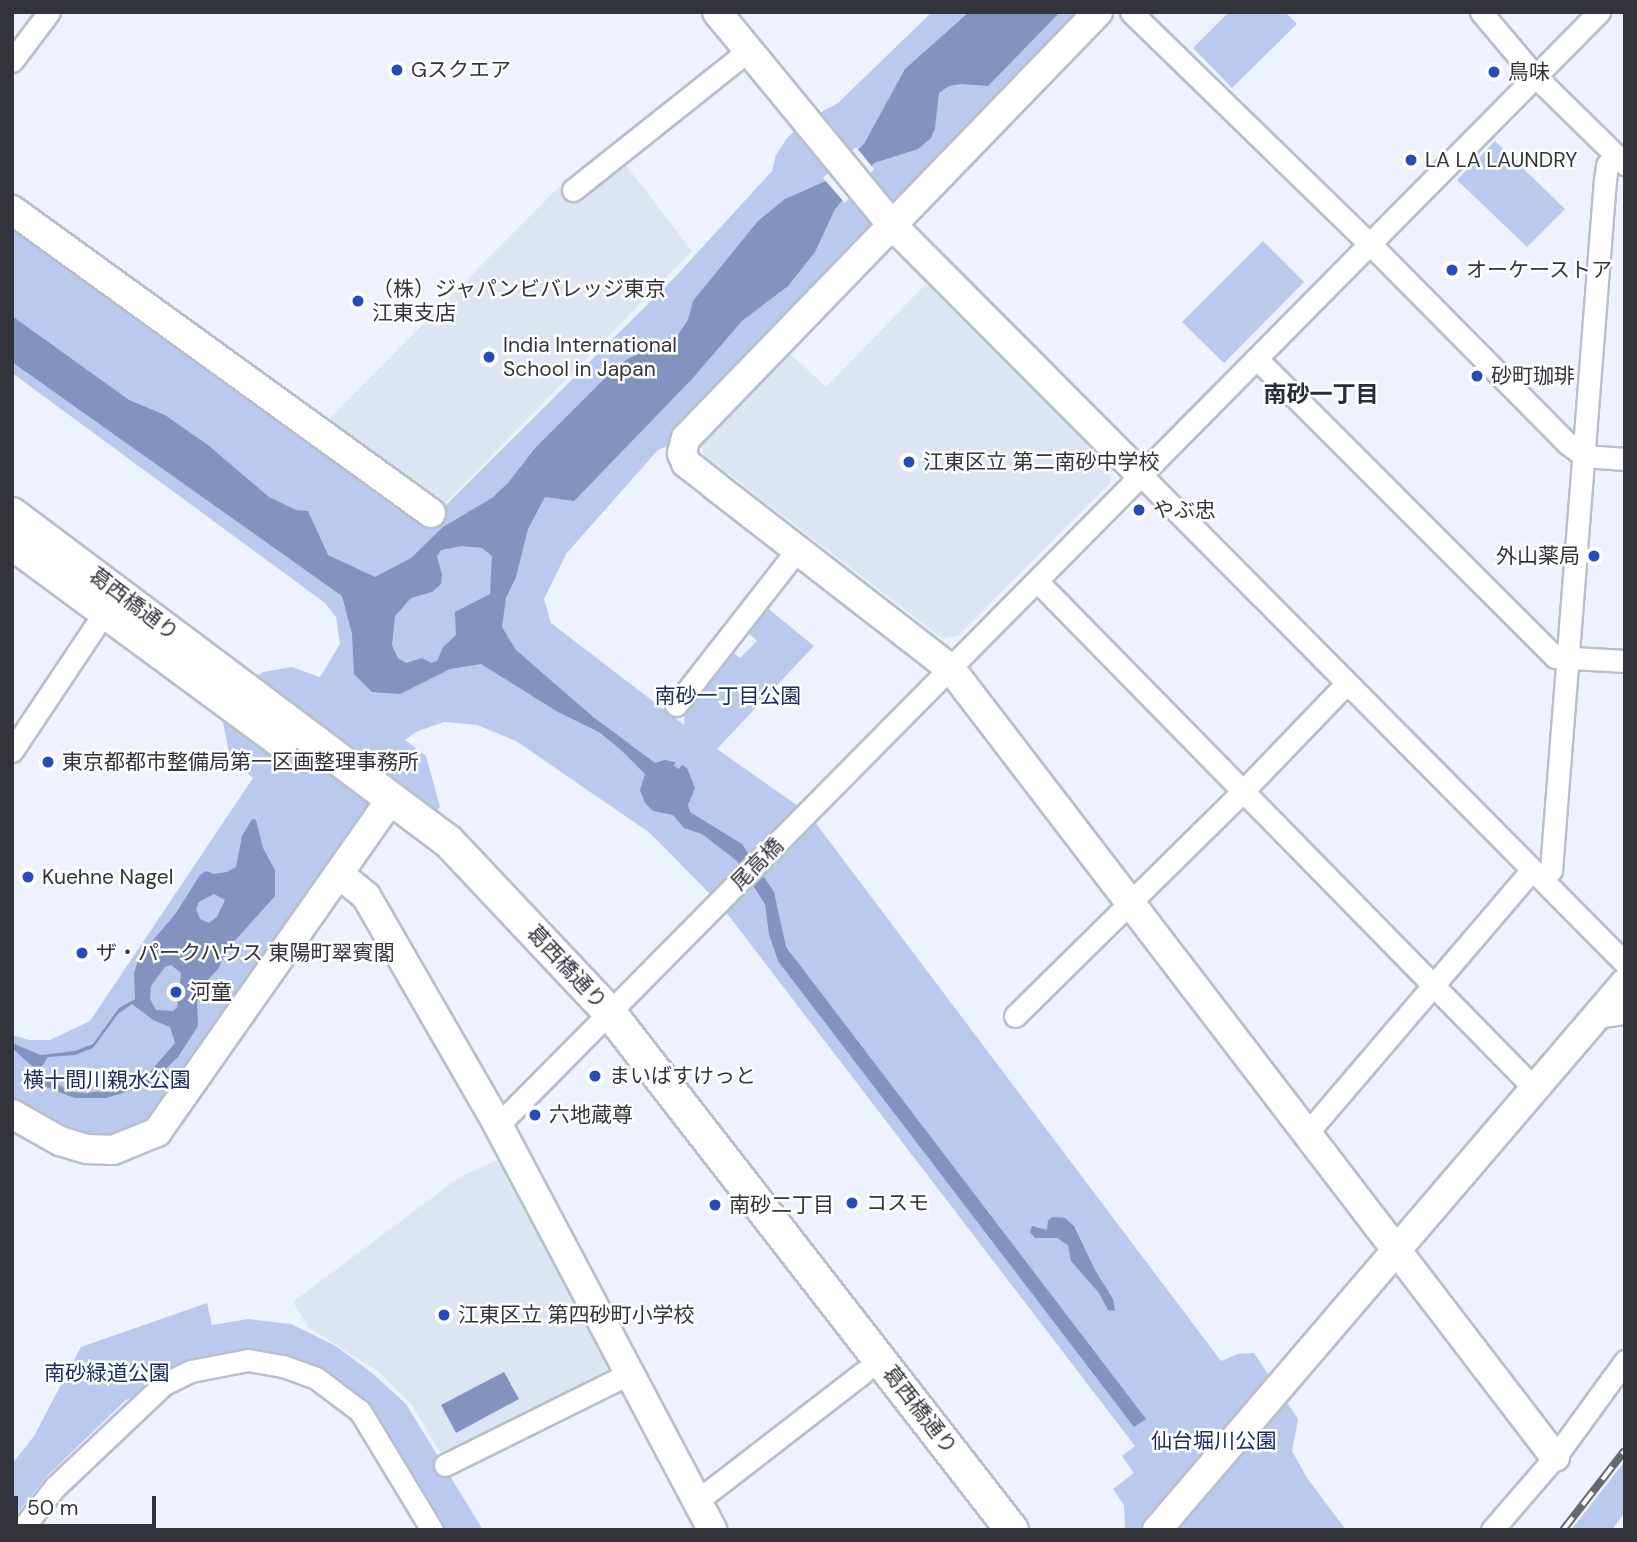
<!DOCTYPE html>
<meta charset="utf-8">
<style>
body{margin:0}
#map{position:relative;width:1637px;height:1542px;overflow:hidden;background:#edf2fe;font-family:"DM Sans","Noto Sans JP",sans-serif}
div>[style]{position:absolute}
.built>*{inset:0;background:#dde5f5}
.green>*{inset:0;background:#bacaee}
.water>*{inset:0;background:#8193be}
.pier>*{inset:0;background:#edf2fe}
.roads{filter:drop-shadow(2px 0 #b8becc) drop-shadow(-2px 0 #b8becc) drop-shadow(0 2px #b8becc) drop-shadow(0 -2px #b8becc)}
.minor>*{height:21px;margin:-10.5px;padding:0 10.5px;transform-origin:10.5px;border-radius:10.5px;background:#fff}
.tertiary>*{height:28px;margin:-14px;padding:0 14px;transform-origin:14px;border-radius:14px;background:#fff}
.secondary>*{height:32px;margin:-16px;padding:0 16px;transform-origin:16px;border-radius:16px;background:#fff}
.rail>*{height:8px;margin-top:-4px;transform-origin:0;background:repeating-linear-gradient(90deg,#fff 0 16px,#65686f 0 32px);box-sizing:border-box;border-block:2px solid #65686f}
.dots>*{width:19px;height:19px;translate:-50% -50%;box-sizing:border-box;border:4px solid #fff;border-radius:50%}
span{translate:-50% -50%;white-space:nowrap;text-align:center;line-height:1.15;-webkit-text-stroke:5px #fff;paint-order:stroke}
.poi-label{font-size:21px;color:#32343a}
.left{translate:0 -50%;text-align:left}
.right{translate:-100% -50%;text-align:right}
.street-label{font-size:21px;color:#32343a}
.park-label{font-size:21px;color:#1c2f64}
.neighbourhood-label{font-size:23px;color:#282d38;font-weight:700}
.frame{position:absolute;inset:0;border:14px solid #32343a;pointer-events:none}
.scale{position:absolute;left:14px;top:1496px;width:142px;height:32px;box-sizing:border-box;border:4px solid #32343a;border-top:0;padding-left:9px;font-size:21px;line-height:24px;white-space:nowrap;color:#32343a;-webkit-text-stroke:5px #fff;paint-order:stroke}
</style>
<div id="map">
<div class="built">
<i style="clip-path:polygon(622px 160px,692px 251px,443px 505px,329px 419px,559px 187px,572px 200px)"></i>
<i style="clip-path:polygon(926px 284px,1112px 470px,1110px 483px,959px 635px,943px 639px,704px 455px,701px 446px,703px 436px,788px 352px,826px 387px)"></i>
<i style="clip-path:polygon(501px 1158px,616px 1368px,444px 1459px,411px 1404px,379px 1372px,309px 1328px,293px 1302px,460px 1177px)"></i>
</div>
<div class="green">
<i style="clip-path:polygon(932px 12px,1100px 12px,686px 438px,658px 450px,566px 554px,544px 599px,551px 623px,684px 725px,685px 704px,730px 650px,740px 658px,757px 641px,745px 630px,765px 606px,814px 646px,717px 749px,808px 813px,1221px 1361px,1238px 1354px,1254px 1353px,1298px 1419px,1292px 1451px,1307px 1478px,1346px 1530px,1125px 1530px,1124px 1505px,1113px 1489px,1134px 1473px,1122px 1456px,1135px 1446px,719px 903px,650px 833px,516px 741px,477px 725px,444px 722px,416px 732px,405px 740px,426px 756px,440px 807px,437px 810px,256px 677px,263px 672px,292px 667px,320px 677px,340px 644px,336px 617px,325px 603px,12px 373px,12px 222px,357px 476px,411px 519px,442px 509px,676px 276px,772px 171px,776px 155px,787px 138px,805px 121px,838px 103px)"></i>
<i style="clip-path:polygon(1229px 12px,1285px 12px,1297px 24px,1232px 88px,1193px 48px)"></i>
<i style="clip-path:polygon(1495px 141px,1565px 209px,1527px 247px,1457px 180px)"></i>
<i style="clip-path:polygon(1263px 241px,1304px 282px,1224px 363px,1182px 322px)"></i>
<i style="clip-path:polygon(257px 686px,420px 807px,368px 820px,153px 1127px,88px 1142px,12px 1106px,12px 1035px,29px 1040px,50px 1040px,90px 1021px,253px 778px,230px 758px,222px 717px)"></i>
<i style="clip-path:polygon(207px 1303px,212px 1325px,248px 1319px,291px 1324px,336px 1346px,372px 1373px,406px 1404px,483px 1530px,444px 1530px,385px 1430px,363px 1407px,248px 1360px,164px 1384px,126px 1400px,47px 1476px,12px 1520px,12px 1464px,34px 1436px,81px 1347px)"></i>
<i style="clip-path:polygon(1625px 1461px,1625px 1512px,1612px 1530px,1571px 1530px)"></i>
</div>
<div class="water">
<i style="clip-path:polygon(evenodd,969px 12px,1060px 12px,988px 86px,961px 84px,949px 86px,939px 93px,935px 128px,931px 138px,918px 149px,874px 163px,835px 209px,815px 252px,788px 286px,742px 321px,692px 379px,574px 501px,545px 497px,528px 529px,516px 577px,506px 598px,502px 627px,516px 650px,592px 716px,655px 763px,665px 760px,675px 762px,674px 766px,679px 769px,682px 765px,687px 768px,695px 788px,688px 805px,690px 812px,742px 844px,774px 892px,786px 947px,1146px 1419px,1134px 1427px,778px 961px,769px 934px,765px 904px,737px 861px,702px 834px,684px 828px,673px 815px,653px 811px,645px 803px,640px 790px,645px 774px,620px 749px,599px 732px,558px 712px,481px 664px,450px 669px,400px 694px,372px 692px,354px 674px,352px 634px,342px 596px,12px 362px,12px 316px,129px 400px,165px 415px,208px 445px,269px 497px,296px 510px,308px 511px,328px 555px,375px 577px,411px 558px,443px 527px,492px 498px,508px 483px,536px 447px,614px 369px,629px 358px,674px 340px,688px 320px,693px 301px,758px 221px,785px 199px,826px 181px,864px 144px,905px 69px,969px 12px,462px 546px,482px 548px,492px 556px,490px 594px,455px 612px,456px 635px,443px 647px,437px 661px,431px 663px,422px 658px,406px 663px,398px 658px,392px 645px,395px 616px,411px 598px,432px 592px,441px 584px,442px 575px,437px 556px,441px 550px,462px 546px)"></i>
<i style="clip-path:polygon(evenodd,252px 819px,256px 820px,263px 848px,275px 870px,275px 896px,231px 945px,218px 969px,200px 988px,197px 1002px,198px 1026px,178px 1057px,149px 1085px,106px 1098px,75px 1098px,43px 1086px,38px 1082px,33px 1067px,12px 1048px,12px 1043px,41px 1055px,75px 1051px,93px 1044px,119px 1008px,135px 999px,134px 973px,139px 957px,176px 913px,200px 875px,206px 871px,214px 874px,227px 872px,236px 867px,242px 836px,252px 819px,214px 894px,225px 900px,217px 917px,209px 923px,200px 919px,196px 909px,199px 902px,214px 894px,252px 819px,171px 965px,181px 973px,177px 1008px,173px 1011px,156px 1010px,150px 999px,151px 986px,165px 967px,171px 965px,252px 819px,132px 1004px,153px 1020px,170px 1027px,175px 1043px,142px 1081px,119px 1089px,86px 1093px,73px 1092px,42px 1077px,39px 1071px,48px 1057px,75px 1055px,93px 1048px,118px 1014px,132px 1004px)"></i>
<i style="clip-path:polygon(1053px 1217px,1065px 1218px,1074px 1226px,1095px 1270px,1113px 1299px,1115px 1311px,1108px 1310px,1099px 1293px,1071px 1261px,1068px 1245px,1057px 1238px,1035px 1238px,1030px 1232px,1032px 1226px,1047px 1230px,1048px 1220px)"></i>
<i style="clip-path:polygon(504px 1372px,519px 1399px,456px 1433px,441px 1405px)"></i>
</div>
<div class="pier">
<i style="clip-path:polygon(856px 147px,874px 169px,845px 203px,823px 178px)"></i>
</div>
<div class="roads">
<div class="minor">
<i style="left:1131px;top:12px;width:343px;rotate:44.2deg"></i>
<i style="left:1377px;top:251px;width:270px;rotate:45.3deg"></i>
<i style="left:1567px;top:443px;width:21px;rotate:37deg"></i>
<i style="left:1584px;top:456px;width:41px;rotate:4.2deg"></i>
<i style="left:1481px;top:12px;width:84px;rotate:49.8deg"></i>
<i style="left:1535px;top:76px;width:126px;rotate:44.4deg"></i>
<i style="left:12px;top:61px;width:61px;rotate:-52.9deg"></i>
<i style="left:573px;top:190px;width:223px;rotate:-38.5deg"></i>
<i style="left:1257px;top:359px;width:421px;rotate:45deg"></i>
<i style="left:1555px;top:657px;width:70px;rotate:3.3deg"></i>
<i style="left:1141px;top:475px;width:687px;rotate:45.24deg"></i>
<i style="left:1037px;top:581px;width:710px;rotate:45.57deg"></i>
<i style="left:676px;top:705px;width:197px;rotate:-52deg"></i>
<i style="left:12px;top:751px;width:180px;rotate:-56.3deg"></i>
<i style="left:1542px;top:879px;width:13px;rotate:-45deg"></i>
<i style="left:1551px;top:870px;width:692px;rotate:-85.53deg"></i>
<i style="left:1605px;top:180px;width:15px;rotate:-82deg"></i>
<i style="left:1607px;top:165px;width:13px;rotate:-45deg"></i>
<i style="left:1015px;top:1016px;width:322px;rotate:-44.6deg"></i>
<i style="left:1244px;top:790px;width:147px;rotate:-46.1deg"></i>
<i style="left:1595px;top:1017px;width:30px;rotate:-8deg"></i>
<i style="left:498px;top:1125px;width:1566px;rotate:-45.31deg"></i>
<i style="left:1308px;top:1132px;width:345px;rotate:-49.5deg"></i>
<i style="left:445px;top:1465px;width:207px;rotate:-26.4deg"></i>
<i style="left:697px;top:1501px;width:211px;rotate:-37.7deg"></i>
<i style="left:21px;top:1530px;width:55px;rotate:-51.7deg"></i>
<i style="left:55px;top:1487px;width:150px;rotate:-43.4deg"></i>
<i style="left:164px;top:1384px;width:30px;rotate:-26deg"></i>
<i style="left:191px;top:1371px;width:58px;rotate:-10.9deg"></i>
<i style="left:248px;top:1360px;width:36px;rotate:10deg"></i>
<i style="left:283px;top:1366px;width:35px;rotate:20deg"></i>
<i style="left:316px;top:1378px;width:55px;rotate:36.9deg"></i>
<i style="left:360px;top:1411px;width:139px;rotate:58.8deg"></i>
<i style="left:1492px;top:1530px;width:96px;rotate:-49.2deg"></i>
<i style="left:1555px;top:1457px;width:119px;rotate:-53.9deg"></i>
</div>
<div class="tertiary">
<i style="left:717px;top:12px;width:277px;rotate:50.6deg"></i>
<i style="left:893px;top:226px;width:351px;rotate:45.1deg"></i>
<i style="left:1098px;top:12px;width:593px;rotate:134.04deg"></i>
<i style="left:686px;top:438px;width:16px;rotate:105deg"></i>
<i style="left:682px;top:453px;width:11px;rotate:68deg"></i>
<i style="left:686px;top:463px;width:37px;rotate:38deg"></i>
<i style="left:715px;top:486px;width:299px;rotate:37.8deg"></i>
<i style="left:951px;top:669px;width:993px;rotate:52.53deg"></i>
<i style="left:12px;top:210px;width:517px;rotate:35.87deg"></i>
<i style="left:339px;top:874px;width:35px;rotate:39deg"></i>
<i style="left:366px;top:896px;width:264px;rotate:60deg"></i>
<i style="left:498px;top:1125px;width:458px;rotate:62.1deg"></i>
<i style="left:12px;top:1114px;width:55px;rotate:29.4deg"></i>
<i style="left:60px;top:1141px;width:28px;rotate:17deg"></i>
<i style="left:87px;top:1149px;width:26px;rotate:2deg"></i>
<i style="left:113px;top:1150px;width:48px;rotate:-22.2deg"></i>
<i style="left:157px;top:1132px;width:408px;rotate:-54.9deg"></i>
<i style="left:1157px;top:1530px;width:720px;rotate:-49.45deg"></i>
</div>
<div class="secondary">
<i style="left:12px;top:514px;width:546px;rotate:36.89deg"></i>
<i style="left:449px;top:842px;width:235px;rotate:46.7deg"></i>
<i style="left:610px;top:1013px;width:655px;rotate:52.13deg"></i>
<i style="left:12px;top:543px;width:335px;rotate:36.4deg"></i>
</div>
</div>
<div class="rail">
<i style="left:1563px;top:1530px;width:101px;rotate:-52.2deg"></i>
</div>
<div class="dots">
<i style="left:397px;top:70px;background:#284bba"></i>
<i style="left:1494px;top:72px;background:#284bba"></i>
<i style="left:1411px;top:160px;background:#284bba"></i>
<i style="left:1452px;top:270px;background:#284bba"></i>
<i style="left:358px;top:301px;background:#284bba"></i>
<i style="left:489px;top:357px;background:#284bba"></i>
<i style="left:1477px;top:376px;background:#284bba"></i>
<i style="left:909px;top:462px;background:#284bba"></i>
<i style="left:1139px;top:510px;background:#284bba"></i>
<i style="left:1594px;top:556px;background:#284bba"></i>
<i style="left:48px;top:762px;background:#284bba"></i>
<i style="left:28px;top:877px;background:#284bba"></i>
<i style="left:82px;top:953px;background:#284bba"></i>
<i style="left:176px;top:992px;background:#284bba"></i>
<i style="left:595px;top:1076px;background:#284bba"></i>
<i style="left:535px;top:1115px;background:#284bba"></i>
<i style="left:852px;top:1203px;background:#284bba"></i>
<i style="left:715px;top:1205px;background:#284bba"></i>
<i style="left:444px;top:1315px;background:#284bba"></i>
</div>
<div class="poi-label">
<span class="left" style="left:411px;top:70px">Gスクエア</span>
<span class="left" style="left:1508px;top:72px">鳥味</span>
<span class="left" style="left:1425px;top:160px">LA LA LAUNDRY</span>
<span class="left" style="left:1466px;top:270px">オーケーストア</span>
<span class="left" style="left:372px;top:301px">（株）ジャパンビバレッジ東京<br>江東支店</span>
<span class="left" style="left:503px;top:357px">India International<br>School in Japan</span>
<span class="left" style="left:1491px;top:376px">砂町珈琲</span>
<span class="left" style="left:923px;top:462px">江東区立 第二南砂中学校</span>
<span class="left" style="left:1153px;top:510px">やぶ忠</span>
<span class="right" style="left:1580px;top:556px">外山薬局</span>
<span class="left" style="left:62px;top:762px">東京都都市整備局第一区画整理事務所</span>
<span class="left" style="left:42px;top:877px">Kuehne Nagel</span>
<span class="left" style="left:96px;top:953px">ザ・パークハウス 東陽町翠賓閣</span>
<span class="left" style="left:190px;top:992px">河童</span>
<span class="left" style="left:609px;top:1076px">まいばすけっと</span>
<span class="left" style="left:549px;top:1115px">六地蔵尊</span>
<span class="left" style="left:866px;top:1203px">コスモ</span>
<span class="left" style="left:729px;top:1205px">南砂二丁目</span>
<span class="left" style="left:458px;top:1315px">江東区立 第四砂町小学校</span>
</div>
<div class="street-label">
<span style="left:134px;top:604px;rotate:37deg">葛西橋通り</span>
<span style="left:757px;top:864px;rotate:-45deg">尾高橋</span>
<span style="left:567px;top:967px;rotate:47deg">葛西橋通り</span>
<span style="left:920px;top:1410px;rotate:52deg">葛西橋通り</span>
</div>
<div class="park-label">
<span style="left:728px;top:696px">南砂一丁目公園</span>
<span style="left:107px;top:1080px">横十間川親水公園</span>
<span style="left:107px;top:1373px">南砂緑道公園</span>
<span style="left:1214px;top:1441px">仙台堀川公園</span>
</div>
<div class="neighbourhood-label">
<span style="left:1321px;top:394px">南砂一丁目</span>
</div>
<div class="frame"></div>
<div class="scale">50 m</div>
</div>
